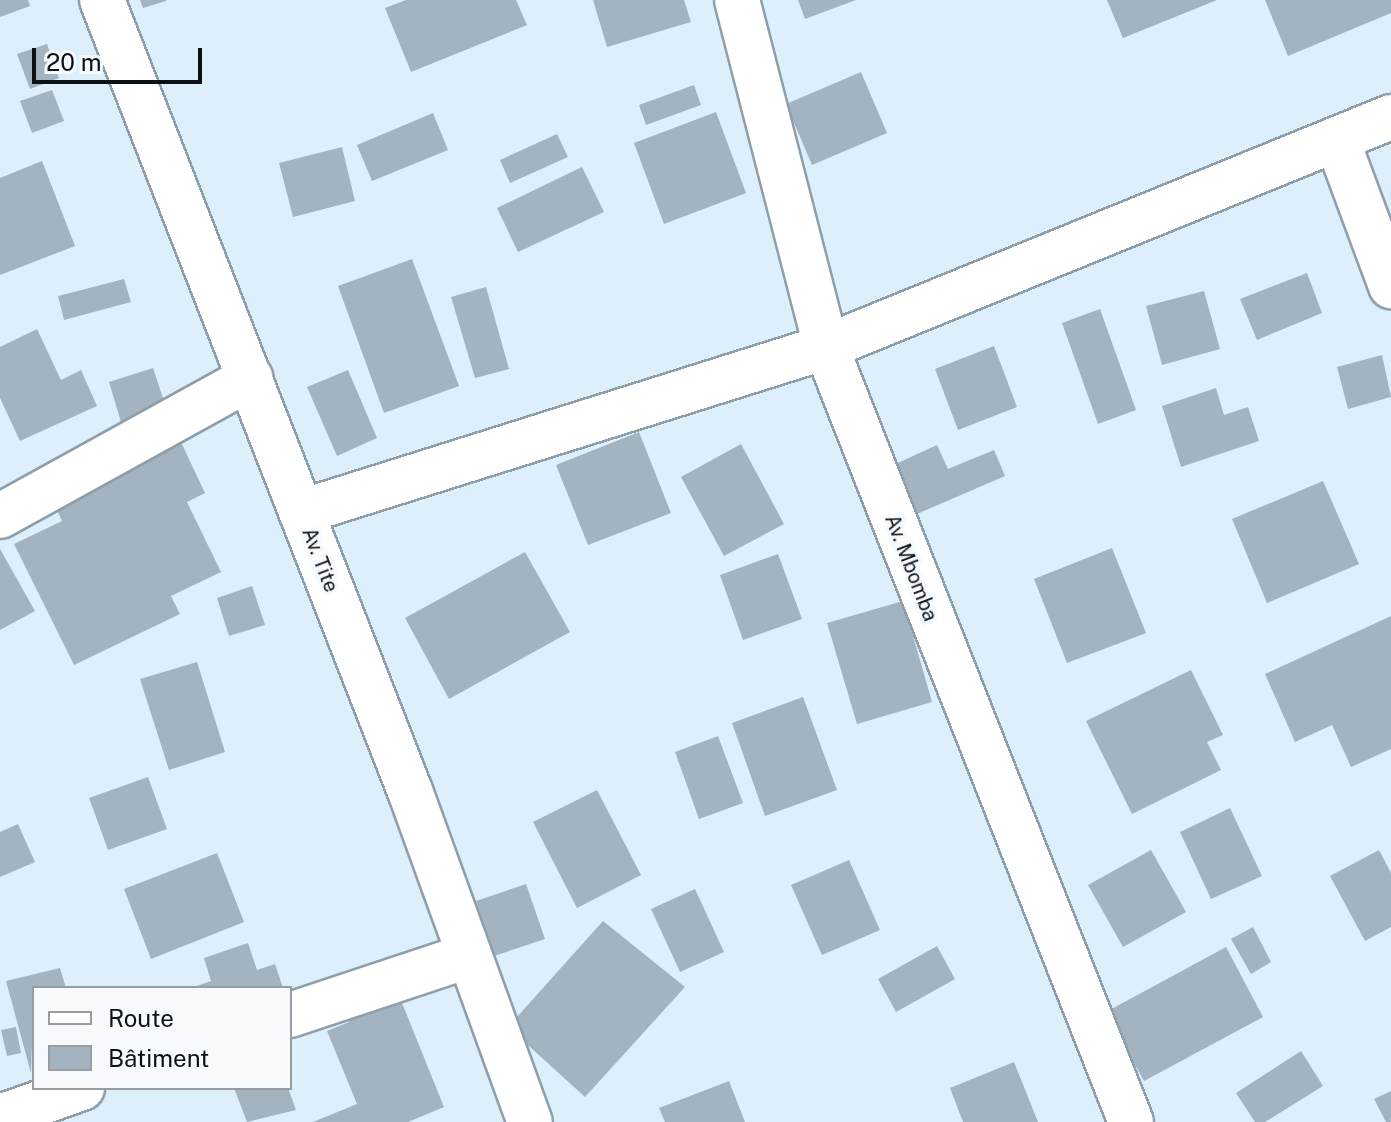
<!DOCTYPE html>
<meta charset="utf-8">
<style>
body{margin:0}
#map{position:relative;width:1391px;height:1122px;overflow:hidden;background:#deeffc;font-family:"Public Sans",sans-serif}
div>[style]{position:absolute}
.building>*{inset:0;background:#a3b3bf}
.roads{filter:drop-shadow(2px 0 #8e9eaa) drop-shadow(-2px 0 #8e9eaa) drop-shadow(0 2px #8e9eaa) drop-shadow(0 -2px #8e9eaa)}
.minor>*{height:44px;margin:-22px;padding:0 22px;transform-origin:22px;border-radius:22px;background:#fff}
span{translate:-50% -50%;white-space:nowrap;text-align:center;line-height:1.15;-webkit-text-stroke:8px #f7fafd;paint-order:stroke}
.street-label{font-size:20px;color:#0c1116}
.legend{position:absolute;left:32px;top:986px;width:260px;height:104px;box-sizing:border-box;background:#f7fafd;border:2px solid #999da1;margin:0;padding:10px 14px;list-style:none;font-size:24px;color:#0c1116}
.legend li{display:flex;align-items:center;gap:16px;height:40px}
.legend b{width:40px;border:2px solid #999da1}
.scale{position:absolute;left:32px;top:48px;width:170px;height:36px;box-sizing:border-box;border:4px solid #0c1116;border-top:0;padding-left:10px;font-size:24px;line-height:28px;white-space:nowrap;color:#0c1116;-webkit-text-stroke:6px #f7fafd;paint-order:stroke}
</style>
<div id="map">
<div class="building">
<i style="clip-path:polygon(0 0,28px 0,30px 6px,0 17px)"></i>
<i style="clip-path:polygon(140px 0,166px 0,166px 1px,143px 8px)"></i>
<i style="clip-path:polygon(406px 0,516px 0,527px 25px,411px 72px,385px 8px)"></i>
<i style="clip-path:polygon(593px 0,684px 0,691px 22px,607px 47px)"></i>
<i style="clip-path:polygon(798px 0,856px 0,805px 19px)"></i>
<i style="clip-path:polygon(1107px 0,1217px 0,1123px 38px)"></i>
<i style="clip-path:polygon(1265px 0,1391px 0,1391px 13px,1288px 56px)"></i>
<i style="clip-path:polygon(47px 44px,59px 78px,30px 89px,17px 54px)"></i>
<i style="clip-path:polygon(861px 72px,887px 133px,812px 165px,786px 104px)"></i>
<i style="clip-path:polygon(694px 85px,701px 105px,646px 125px,639px 105px)"></i>
<i style="clip-path:polygon(52px 90px,64px 121px,32px 133px,20px 101px)"></i>
<i style="clip-path:polygon(716px 112px,746px 193px,664px 224px,634px 143px)"></i>
<i style="clip-path:polygon(433px 113px,448px 150px,372px 181px,357px 145px)"></i>
<i style="clip-path:polygon(557px 134px,568px 157px,510px 183px,500px 160px)"></i>
<i style="clip-path:polygon(342px 147px,355px 201px,293px 217px,279px 163px)"></i>
<i style="clip-path:polygon(42px 161px,75px 246px,0 275px,0 178px)"></i>
<i style="clip-path:polygon(582px 167px,604px 212px,518px 252px,497px 208px)"></i>
<i style="clip-path:polygon(412px 259px,459px 386px,384px 413px,338px 286px)"></i>
<i style="clip-path:polygon(1307px 273px,1322px 313px,1257px 340px,1240px 299px)"></i>
<i style="clip-path:polygon(124px 279px,131px 302px,64px 320px,58px 296px)"></i>
<i style="clip-path:polygon(486px 287px,509px 369px,475px 378px,451px 297px)"></i>
<i style="clip-path:polygon(1204px 291px,1220px 349px,1162px 365px,1146px 306px)"></i>
<i style="clip-path:polygon(1100px 309px,1136px 410px,1098px 424px,1062px 323px)"></i>
<i style="clip-path:polygon(37px 329px,61px 380px,81px 370px,97px 406px,20px 441px,0 398px,0 347px)"></i>
<i style="clip-path:polygon(994px 346px,1017px 407px,958px 430px,935px 369px)"></i>
<i style="clip-path:polygon(1382px 355px,1391px 397px,1348px 409px,1337px 367px)"></i>
<i style="clip-path:polygon(153px 368px,166px 407px,121px 422px,109px 382px)"></i>
<i style="clip-path:polygon(348px 370px,377px 438px,337px 456px,307px 387px)"></i>
<i style="clip-path:polygon(1216px 388px,1224px 415px,1248px 407px,1259px 441px,1181px 467px,1162px 406px)"></i>
<i style="clip-path:polygon(639px 432px,671px 513px,588px 545px,556px 465px)"></i>
<i style="clip-path:polygon(180px 440px,205px 493px,187px 502px,221px 572px,171px 596px,180px 614px,74px 665px,14px 544px,62px 521px,53px 501px)"></i>
<i style="clip-path:polygon(741px 444px,784px 524px,724px 556px,681px 477px)"></i>
<i style="clip-path:polygon(937px 445px,948px 469px,994px 450px,1005px 476px,910px 517px,889px 467px)"></i>
<i style="clip-path:polygon(1323px 481px,1359px 564px,1267px 603px,1232px 519px)"></i>
<i style="clip-path:polygon(1112px 548px,1146px 633px,1067px 663px,1034px 579px)"></i>
<i style="clip-path:polygon(0 549px,35px 611px,0 630px)"></i>
<i style="clip-path:polygon(525px 552px,570px 632px,449px 699px,405px 618px)"></i>
<i style="clip-path:polygon(778px 554px,802px 619px,743px 640px,720px 575px)"></i>
<i style="clip-path:polygon(252px 586px,265px 625px,229px 636px,217px 598px)"></i>
<i style="clip-path:polygon(903px 601px,932px 702px,857px 724px,827px 623px)"></i>
<i style="clip-path:polygon(1391px 616px,1391px 749px,1351px 767px,1332px 725px,1295px 742px,1265px 674px)"></i>
<i style="clip-path:polygon(197px 662px,225px 752px,169px 770px,140px 679px)"></i>
<i style="clip-path:polygon(1191px 670px,1223px 735px,1207px 742px,1221px 770px,1132px 814px,1086px 721px)"></i>
<i style="clip-path:polygon(803px 697px,837px 790px,765px 816px,732px 723px)"></i>
<i style="clip-path:polygon(718px 736px,743px 803px,699px 819px,675px 752px)"></i>
<i style="clip-path:polygon(148px 777px,167px 829px,108px 850px,89px 798px)"></i>
<i style="clip-path:polygon(597px 790px,641px 875px,577px 908px,533px 822px)"></i>
<i style="clip-path:polygon(1230px 808px,1262px 876px,1211px 899px,1180px 832px)"></i>
<i style="clip-path:polygon(18px 824px,35px 862px,0 877px,0 832px)"></i>
<i style="clip-path:polygon(1151px 850px,1186px 912px,1123px 947px,1088px 885px)"></i>
<i style="clip-path:polygon(1379px 850px,1391px 873px,1391px 927px,1365px 941px,1330px 876px)"></i>
<i style="clip-path:polygon(217px 853px,244px 922px,151px 959px,124px 889px)"></i>
<i style="clip-path:polygon(849px 860px,880px 930px,822px 955px,791px 885px)"></i>
<i style="clip-path:polygon(526px 884px,545px 939px,494px 956px,476px 901px)"></i>
<i style="clip-path:polygon(695px 889px,724px 952px,680px 972px,651px 909px)"></i>
<i style="clip-path:polygon(603px 921px,685px 987px,585px 1097px,508px 1027px)"></i>
<i style="clip-path:polygon(1253px 927px,1271px 962px,1251px 974px,1231px 939px)"></i>
<i style="clip-path:polygon(248px 943px,257px 970px,275px 964px,283px 988px,191px 988px,211px 981px,204px 958px)"></i>
<i style="clip-path:polygon(937px 946px,955px 979px,896px 1012px,878px 979px)"></i>
<i style="clip-path:polygon(1226px 947px,1263px 1017px,1144px 1081px,1106px 1012px)"></i>
<i style="clip-path:polygon(60px 968px,66px 988px,34px 988px,31px 1073px,6px 981px)"></i>
<i style="clip-path:polygon(398px 993px,444px 1107px,408px 1122px,313px 1122px,357px 1104px,327px 1031px,349px 1022px,346px 1014px)"></i>
<i style="clip-path:polygon(16px 1027px,21px 1053px,7px 1056px,1px 1030px)"></i>
<i style="clip-path:polygon(1301px 1051px,1323px 1086px,1265px 1122px,1255px 1122px,1236px 1093px)"></i>
<i style="clip-path:polygon(1014px 1062px,1038px 1122px,963px 1122px,950px 1088px)"></i>
<i style="clip-path:polygon(729px 1081px,745px 1122px,665px 1122px,659px 1108px)"></i>
<i style="clip-path:polygon(234px 1088px,288px 1088px,296px 1110px,247px 1122px)"></i>
<i style="clip-path:polygon(1391px 1091px,1391px 1122px,1386px 1122px,1374px 1099px)"></i>
</div>
<div class="roads">
<div class="minor">
<i style="left:102px;top:0;width:849px;rotate:68.73deg"></i>
<i style="left:410px;top:791px;width:352px;rotate:70.1deg"></i>
<i style="left:737px;top:0;width:358px;rotate:75.6deg"></i>
<i style="left:826px;top:347px;width:833px;rotate:68.52deg"></i>
<i style="left:1337px;top:140px;width:156px;rotate:69.7deg"></i>
<i style="left:301px;top:512px;width:550px;rotate:-17.45deg"></i>
<i style="left:826px;top:347px;width:610px;rotate:-22.15deg"></i>
<i style="left:0;top:516px;width:286px;rotate:-28.9deg"></i>
<i style="left:290px;top:1015px;width:187px;rotate:-18.4deg"></i>
<i style="left:0;top:1117px;width:87px;rotate:-19.5deg"></i>
</div>
</div>
<div class="street-label">
<span style="left:320px;top:560px;rotate:69deg">Av. Tite</span>
<span style="left:911px;top:568px;rotate:69deg">Av. Mbomba</span>
</div>
<ul class="legend">
<li><b style="height:10px;background:#fff"></b>Route</li>
<li><b style="height:22px;background:#a3b3bf"></b>Bâtiment</li>
</ul>
<div class="scale">20 m</div>
</div>
